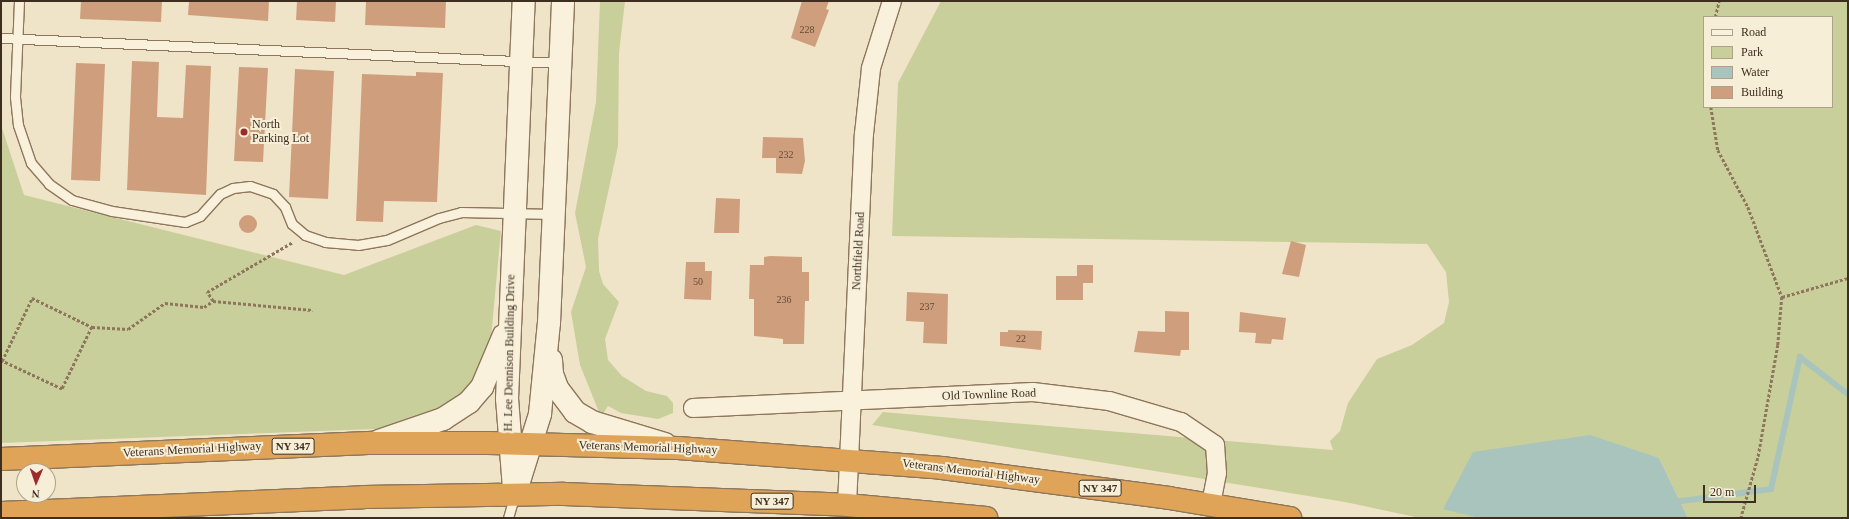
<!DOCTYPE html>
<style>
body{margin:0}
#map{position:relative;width:1849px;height:519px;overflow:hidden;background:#f0e4c8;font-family:"Times New Roman",serif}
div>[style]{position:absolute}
.green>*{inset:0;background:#c9cf9b}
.water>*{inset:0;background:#a9c4bc}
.stream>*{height:5.5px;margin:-2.75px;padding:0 2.75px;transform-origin:2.75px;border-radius:2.75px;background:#a9c4bc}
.building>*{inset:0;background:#cf9f7d}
.round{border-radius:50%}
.path>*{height:2.5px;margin-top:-1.25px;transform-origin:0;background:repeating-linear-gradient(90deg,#8d765c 0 3px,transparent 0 5px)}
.roads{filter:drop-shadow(1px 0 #8d765c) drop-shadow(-1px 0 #8d765c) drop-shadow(0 1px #8d765c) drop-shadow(0 -1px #8d765c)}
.lane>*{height:9px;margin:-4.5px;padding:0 4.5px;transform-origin:4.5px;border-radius:4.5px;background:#faf1dc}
.street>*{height:18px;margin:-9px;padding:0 9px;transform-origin:9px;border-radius:9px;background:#faf1dc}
.secondary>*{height:22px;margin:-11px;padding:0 11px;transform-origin:11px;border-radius:11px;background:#faf1dc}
.highway>*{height:22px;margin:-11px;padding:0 11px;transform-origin:11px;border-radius:11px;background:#e0a458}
.dots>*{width:11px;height:11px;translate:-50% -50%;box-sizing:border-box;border:2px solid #f7eed8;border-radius:50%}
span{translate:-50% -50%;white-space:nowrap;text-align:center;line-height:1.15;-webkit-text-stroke:4px #f7eed8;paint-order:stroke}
.number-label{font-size:10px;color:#624a37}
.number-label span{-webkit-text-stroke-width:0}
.shield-label span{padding:1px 3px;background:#f7eed8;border:1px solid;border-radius:3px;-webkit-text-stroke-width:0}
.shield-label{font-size:11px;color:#3d2e20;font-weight:700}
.poi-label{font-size:12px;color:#3d2e20}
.left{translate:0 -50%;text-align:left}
.street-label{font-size:12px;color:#3d2e20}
.frame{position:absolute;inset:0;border:2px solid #3d2e20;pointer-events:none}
.legend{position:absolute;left:1703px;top:16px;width:130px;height:92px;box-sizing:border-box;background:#f7eed8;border:1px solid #ada18e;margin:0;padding:5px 7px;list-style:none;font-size:12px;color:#3d2e20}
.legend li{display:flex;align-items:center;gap:8px;height:20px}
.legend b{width:20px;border:1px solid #ada18e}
.north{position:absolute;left:16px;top:463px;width:40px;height:40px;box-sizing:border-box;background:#f7eed8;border:1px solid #ada18e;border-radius:50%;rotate:182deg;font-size:11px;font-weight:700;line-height:16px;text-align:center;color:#3d2e20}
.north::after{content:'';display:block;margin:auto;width:14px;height:18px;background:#9e2a2b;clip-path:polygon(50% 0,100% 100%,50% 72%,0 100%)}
.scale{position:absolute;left:1703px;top:485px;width:53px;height:18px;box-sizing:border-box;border:2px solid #3d2e20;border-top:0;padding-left:5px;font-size:12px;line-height:14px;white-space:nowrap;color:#3d2e20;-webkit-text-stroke:3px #f7eed8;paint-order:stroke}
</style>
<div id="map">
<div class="green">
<i style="clip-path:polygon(600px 1px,625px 1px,619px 53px,618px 146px,598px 239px,599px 271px,603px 284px,619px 302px,605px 339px,608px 360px,622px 376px,646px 391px,667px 396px,673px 403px,673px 413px,658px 419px,621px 413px,608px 406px,601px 417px,580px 365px,571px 312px,586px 267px,575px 213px,596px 102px)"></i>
<i style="clip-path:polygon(evenodd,941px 1px,1848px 1px,1848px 518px,1688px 518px,1659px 458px,1443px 508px,1478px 518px,1420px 518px,1345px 502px,872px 425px,883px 412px,1333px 450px,1330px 441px,1340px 431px,1348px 403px,1377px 359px,1412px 345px,1444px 323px,1449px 302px,1446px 272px,1427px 244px,892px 236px,898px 83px,941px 1px,1704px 17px,1832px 17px,1832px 107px,1704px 107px,1704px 17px)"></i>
<i style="clip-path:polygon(1px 125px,24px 195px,344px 275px,476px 225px,501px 231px,491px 338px,477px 386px,447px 413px,403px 428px,1px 443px)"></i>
</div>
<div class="water">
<i style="clip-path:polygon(1590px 435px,1659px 458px,1688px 518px,1478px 518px,1443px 509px,1473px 452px)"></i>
</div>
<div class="stream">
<i style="left:1674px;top:502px;width:98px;rotate:-7.6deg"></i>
<i style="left:1771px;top:489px;width:135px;rotate:-77.6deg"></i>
<i style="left:1800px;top:357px;width:61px;rotate:37.6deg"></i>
</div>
<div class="building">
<i style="clip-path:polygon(81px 1px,162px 1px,161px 22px,80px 19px)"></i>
<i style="clip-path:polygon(189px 1px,269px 1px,268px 21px,188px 15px)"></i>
<i style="clip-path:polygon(297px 1px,336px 1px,335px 22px,296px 20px)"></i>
<i style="clip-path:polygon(366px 1px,446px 1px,445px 28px,365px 25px)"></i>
<i style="clip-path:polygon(802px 1px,829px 1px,826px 9px,829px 10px,815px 47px,791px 38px)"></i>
<i style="clip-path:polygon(132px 61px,159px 62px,157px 117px,183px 118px,186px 65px,211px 66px,206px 195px,127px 190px)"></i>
<i style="clip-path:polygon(76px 63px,105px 64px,100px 181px,71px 180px)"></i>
<i style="clip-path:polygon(239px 67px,268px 68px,263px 162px,234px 161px)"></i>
<i style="clip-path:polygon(295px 69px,334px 71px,328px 199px,289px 197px)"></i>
<i style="clip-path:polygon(416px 72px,443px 73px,437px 202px,384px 201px,383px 222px,356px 221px,362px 74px,416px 76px)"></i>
<i style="clip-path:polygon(763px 137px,803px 138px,805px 161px,802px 174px,776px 173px,776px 158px,762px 158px)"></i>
<i style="clip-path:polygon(716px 198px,740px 199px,739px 233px,714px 233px)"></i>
<i class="round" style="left:239px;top:215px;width:18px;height:18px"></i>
<i style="clip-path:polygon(1291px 241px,1306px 245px,1299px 277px,1282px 274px)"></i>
<i style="clip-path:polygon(770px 256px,802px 257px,802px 272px,809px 272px,809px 301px,805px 301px,804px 344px,783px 344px,783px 339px,754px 336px,754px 299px,749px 299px,750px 265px,764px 265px,764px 257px)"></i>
<i style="clip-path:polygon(686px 262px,705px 262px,705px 271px,712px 271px,711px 300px,684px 299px)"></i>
<i style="clip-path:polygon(1077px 265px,1093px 265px,1093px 283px,1083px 283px,1083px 300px,1056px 300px,1056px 276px,1077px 276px)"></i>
<i style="clip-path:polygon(907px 292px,948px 294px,947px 344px,923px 343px,924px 322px,906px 321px)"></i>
<i style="clip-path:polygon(1165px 311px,1189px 312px,1189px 350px,1181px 350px,1180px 356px,1134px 352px,1138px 331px,1165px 332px)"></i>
<i style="clip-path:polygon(1240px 312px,1286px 318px,1283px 340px,1272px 339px,1271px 344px,1255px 343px,1256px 333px,1239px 332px)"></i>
<i style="clip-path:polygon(1008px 330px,1042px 331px,1041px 350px,1000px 346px,1000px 332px,1008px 332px)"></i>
</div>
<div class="path">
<i style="left:1715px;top:17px;width:16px;rotate:-76deg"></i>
<i style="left:1711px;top:107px;width:44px;rotate:80.8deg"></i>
<i style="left:1718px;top:150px;width:64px;rotate:62.2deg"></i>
<i style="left:1748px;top:207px;width:96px;rotate:69.3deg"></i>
<i style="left:1782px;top:297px;width:48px;rotate:94.8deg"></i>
<i style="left:1778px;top:345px;width:115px;rotate:100deg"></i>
<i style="left:1758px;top:458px;width:62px;rotate:105.8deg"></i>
<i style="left:1782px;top:297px;width:69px;rotate:-16.1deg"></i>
<i style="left:213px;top:301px;width:11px;rotate:-124deg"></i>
<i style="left:207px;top:292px;width:99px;rotate:-30.2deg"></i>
<i style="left:92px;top:327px;width:69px;rotate:115.8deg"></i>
<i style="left:62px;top:389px;width:66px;rotate:-155deg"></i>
<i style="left:2px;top:361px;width:70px;rotate:-64.5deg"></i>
<i style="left:32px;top:298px;width:67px;rotate:25.8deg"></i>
<i style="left:92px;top:327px;width:36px;rotate:3deg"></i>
<i style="left:128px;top:329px;width:45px;rotate:-35.1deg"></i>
<i style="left:165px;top:303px;width:39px;rotate:6deg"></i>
<i style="left:204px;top:307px;width:11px;rotate:-34deg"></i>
<i style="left:213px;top:301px;width:100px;rotate:5.1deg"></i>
</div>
<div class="roads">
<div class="lane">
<i style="left:19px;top:1px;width:96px;rotate:92.4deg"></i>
<i style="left:15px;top:97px;width:28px;rotate:84deg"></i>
<i style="left:18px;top:125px;width:40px;rotate:71.1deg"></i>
<i style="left:31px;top:163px;width:28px;rotate:49deg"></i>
<i style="left:49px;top:184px;width:28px;rotate:35deg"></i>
<i style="left:72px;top:200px;width:41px;rotate:15.4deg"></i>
<i style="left:112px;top:211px;width:74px;rotate:8.6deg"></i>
<i style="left:185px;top:222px;width:16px;rotate:-22deg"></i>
<i style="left:200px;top:216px;width:30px;rotate:-48deg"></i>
<i style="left:220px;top:194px;width:14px;rotate:-25deg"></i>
<i style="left:233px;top:188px;width:17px;rotate:-7deg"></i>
<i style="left:250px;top:186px;width:24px;rotate:19deg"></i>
<i style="left:273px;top:194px;width:18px;rotate:47deg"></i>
<i style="left:285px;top:207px;width:18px;rotate:68deg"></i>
<i style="left:292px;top:224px;width:17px;rotate:40deg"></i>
<i style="left:305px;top:235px;width:21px;rotate:19deg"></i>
<i style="left:325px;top:242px;width:33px;rotate:5deg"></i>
<i style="left:358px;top:245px;width:29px;rotate:-10deg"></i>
<i style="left:387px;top:240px;width:56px;rotate:-22.9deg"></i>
<i style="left:439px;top:218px;width:23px;rotate:-15deg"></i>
<i style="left:461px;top:212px;width:93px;rotate:1.2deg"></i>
<i style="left:1px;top:38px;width:561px;rotate:2.56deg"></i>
<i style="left:508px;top:518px;width:25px;rotate:-74deg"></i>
</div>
<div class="street">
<i style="left:693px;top:408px;width:340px;rotate:-2.7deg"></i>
<i style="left:1033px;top:392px;width:77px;rotate:6.8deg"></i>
<i style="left:1109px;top:401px;width:75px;rotate:16.3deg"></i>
<i style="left:1181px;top:422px;width:41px;rotate:34.1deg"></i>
<i style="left:1215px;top:445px;width:28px;rotate:86deg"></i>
<i style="left:1217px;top:473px;width:33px;rotate:101deg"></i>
<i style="left:847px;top:505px;width:371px;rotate:-87.4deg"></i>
<i style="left:864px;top:134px;width:66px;rotate:-83.9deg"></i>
<i style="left:871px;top:68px;width:70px;rotate:-72.6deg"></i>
</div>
<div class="secondary">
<i style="left:551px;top:360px;width:14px;rotate:86deg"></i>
<i style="left:552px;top:374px;width:15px;rotate:70deg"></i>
<i style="left:557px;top:388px;width:30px;rotate:53deg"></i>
<i style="left:575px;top:412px;width:20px;rotate:30deg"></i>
<i style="left:592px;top:422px;width:76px;rotate:16.8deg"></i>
<i style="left:379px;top:441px;width:68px;rotate:-19deg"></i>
<i style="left:443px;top:419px;width:31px;rotate:-33deg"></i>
<i style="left:469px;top:402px;width:20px;rotate:-49deg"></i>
<i style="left:482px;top:387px;width:56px;rotate:-67.1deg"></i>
<i style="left:514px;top:489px;width:90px;rotate:-94.4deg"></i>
<i style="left:507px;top:399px;width:398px;rotate:-87.6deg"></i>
<i style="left:515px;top:494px;width:84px;rotate:-72.6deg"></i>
<i style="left:540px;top:414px;width:91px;rotate:-84.4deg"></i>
<i style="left:549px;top:323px;width:322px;rotate:-87.5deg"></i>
</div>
<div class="highway">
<i style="left:1px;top:459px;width:373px;rotate:-2.5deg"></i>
<i style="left:374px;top:443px;width:114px"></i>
<i style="left:488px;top:443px;width:190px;rotate:1.5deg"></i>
<i style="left:678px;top:448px;width:265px;rotate:4.3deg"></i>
<i style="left:942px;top:468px;width:229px;rotate:7.5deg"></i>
<i style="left:1169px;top:498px;width:123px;rotate:9.4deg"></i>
<i style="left:1px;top:513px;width:363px;rotate:-2.5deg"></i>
<i style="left:364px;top:497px;width:200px;rotate:-0.9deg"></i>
<i style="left:564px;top:494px;width:283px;rotate:2.2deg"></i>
<i style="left:847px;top:505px;width:140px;rotate:5.3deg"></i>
</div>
</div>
<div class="dots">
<i style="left:244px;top:132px;background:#9e2a2b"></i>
</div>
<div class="number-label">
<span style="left:807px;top:30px">228</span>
<span style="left:786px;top:155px">232</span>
<span style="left:698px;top:282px">50</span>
<span style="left:784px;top:300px">236</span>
<span style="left:927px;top:307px">237</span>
<span style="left:1021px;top:339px">22</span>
</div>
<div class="shield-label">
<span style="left:293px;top:446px">NY 347</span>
<span style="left:1100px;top:488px">NY 347</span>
<span style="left:772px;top:501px">NY 347</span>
</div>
<div class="poi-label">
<span class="left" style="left:252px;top:132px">North<br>Parking Lot</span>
</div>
<div class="street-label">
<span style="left:859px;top:251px;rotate:-87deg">Northfield Road</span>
<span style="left:510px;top:353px;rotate:-89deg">H. Lee Dennison Building Drive</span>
<span style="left:989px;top:395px;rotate:-2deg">Old Townline Road</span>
<span style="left:648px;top:448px;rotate:2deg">Veterans Memorial Highway</span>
<span style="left:192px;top:450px;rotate:-3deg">Veterans Memorial Highway</span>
<span style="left:971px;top:472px;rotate:7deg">Veterans Memorial Highway</span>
</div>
<div class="frame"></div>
<ul class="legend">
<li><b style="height:5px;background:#faf1dc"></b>Road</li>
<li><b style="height:11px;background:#c9cf9b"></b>Park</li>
<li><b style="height:11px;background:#a9c4bc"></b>Water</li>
<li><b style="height:11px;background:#cf9f7d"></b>Building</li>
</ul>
<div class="north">N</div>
<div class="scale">20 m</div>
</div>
